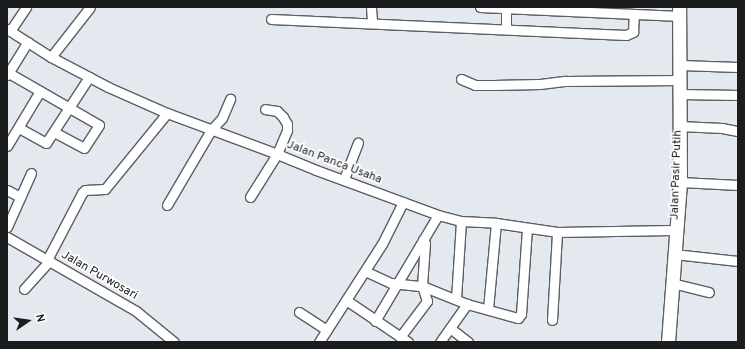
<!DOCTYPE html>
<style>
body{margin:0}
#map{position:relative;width:745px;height:349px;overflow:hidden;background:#e3e9ef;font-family:Overpass,sans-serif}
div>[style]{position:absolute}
.roads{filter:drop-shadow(1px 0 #5a5f63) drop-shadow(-1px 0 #5a5f63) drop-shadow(0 1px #5a5f63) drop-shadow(0 -1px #5a5f63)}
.minor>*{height:9px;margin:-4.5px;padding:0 4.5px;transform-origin:4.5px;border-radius:4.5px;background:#fff}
.highway>*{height:13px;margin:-6.5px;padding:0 6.5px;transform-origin:6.5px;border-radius:6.5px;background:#fff}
span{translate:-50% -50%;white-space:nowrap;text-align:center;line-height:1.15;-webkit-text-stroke:3.5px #fff;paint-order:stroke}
.street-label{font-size:12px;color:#1a1c1e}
.frame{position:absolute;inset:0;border:8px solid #1a1c1e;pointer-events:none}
.north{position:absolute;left:8px;top:301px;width:40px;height:40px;-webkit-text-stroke:3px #fff;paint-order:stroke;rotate:77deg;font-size:11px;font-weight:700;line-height:16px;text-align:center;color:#1a1c1e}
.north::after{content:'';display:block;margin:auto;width:14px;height:18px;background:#1a1c1e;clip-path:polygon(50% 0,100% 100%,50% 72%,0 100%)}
</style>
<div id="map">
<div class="roads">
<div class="minor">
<i style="left:371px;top:7px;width:16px;rotate:86deg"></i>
<i style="left:480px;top:7px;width:200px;rotate:2.6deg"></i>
<i style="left:271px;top:19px;width:355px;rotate:2.6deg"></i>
<i style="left:626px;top:35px;width:8px;rotate:-23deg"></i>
<i style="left:633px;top:32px;width:18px;rotate:-87deg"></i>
<i style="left:7px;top:29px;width:52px;rotate:32.5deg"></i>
<i style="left:51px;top:57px;width:64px;rotate:27.8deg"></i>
<i style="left:108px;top:87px;width:64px;rotate:23.8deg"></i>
<i style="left:167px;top:113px;width:117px;rotate:20.4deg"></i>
<i style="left:277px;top:154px;width:42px;rotate:22.3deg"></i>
<i style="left:316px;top:170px;width:130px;rotate:20.2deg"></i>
<i style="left:438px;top:215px;width:24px;rotate:15deg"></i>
<i style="left:461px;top:221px;width:35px;rotate:3deg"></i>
<i style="left:496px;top:223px;width:62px;rotate:8.4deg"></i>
<i style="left:557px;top:232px;width:118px;rotate:-1deg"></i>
<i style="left:506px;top:29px;width:20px;rotate:-90deg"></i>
<i style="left:10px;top:31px;width:29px;rotate:-56deg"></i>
<i style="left:51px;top:57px;width:63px;rotate:-52deg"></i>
<i style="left:680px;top:65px;width:58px;rotate:2deg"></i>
<i style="left:7px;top:72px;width:106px;rotate:29.9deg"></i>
<i style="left:99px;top:125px;width:27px;rotate:123deg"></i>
<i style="left:84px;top:148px;width:34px;rotate:-152deg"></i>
<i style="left:7px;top:75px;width:39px;rotate:-58deg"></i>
<i style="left:461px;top:79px;width:15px;rotate:23deg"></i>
<i style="left:475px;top:85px;width:18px"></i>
<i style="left:493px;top:85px;width:47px;rotate:-1.2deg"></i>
<i style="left:540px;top:84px;width:26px;rotate:-7deg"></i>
<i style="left:566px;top:81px;width:114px;rotate:-0.5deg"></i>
<i style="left:680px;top:94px;width:58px;rotate:1deg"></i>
<i style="left:679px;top:126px;width:43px;rotate:2.7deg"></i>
<i style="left:722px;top:128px;width:16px;rotate:11deg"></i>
<i style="left:19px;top:128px;width:31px;rotate:29deg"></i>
<i style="left:46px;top:143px;width:79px;rotate:-56.9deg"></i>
<i style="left:7px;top:146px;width:64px;rotate:-59deg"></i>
<i style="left:344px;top:179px;width:39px;rotate:-69deg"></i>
<i style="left:680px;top:182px;width:58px;rotate:3deg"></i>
<i style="left:7px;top:190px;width:15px;rotate:28deg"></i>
<i style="left:250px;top:197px;width:51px;rotate:-57.9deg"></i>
<i style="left:277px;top:154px;width:26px;rotate:-67deg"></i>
<i style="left:287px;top:130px;width:6px;rotate:-90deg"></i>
<i style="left:287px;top:124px;width:8px;rotate:-120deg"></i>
<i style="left:283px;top:117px;width:8px;rotate:-135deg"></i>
<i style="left:277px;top:111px;width:12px;rotate:-171deg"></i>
<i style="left:167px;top:205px;width:87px;rotate:-59.6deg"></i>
<i style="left:211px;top:130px;width:16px;rotate:-47deg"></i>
<i style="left:222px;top:118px;width:21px;rotate:-67deg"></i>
<i style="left:7px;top:227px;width:59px;rotate:-66deg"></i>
<i style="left:7px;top:237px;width:149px;rotate:29.8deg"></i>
<i style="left:136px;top:311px;width:49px;rotate:39.2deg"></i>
<i style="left:674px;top:254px;width:64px;rotate:6.2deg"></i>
<i style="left:47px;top:260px;width:76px;rotate:-62.4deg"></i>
<i style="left:82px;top:193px;width:4px;rotate:-45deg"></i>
<i style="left:85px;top:190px;width:20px;rotate:-3deg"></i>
<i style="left:105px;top:189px;width:98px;rotate:-50.8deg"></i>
<i style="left:365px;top:271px;width:29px;rotate:25deg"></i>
<i style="left:391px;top:283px;width:31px;rotate:6deg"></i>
<i style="left:422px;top:286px;width:48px;rotate:21.8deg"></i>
<i style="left:467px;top:304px;width:53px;rotate:15.4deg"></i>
<i style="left:518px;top:318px;width:5px;rotate:-53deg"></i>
<i style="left:521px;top:314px;width:86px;rotate:-86deg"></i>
<i style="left:672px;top:283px;width:38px;rotate:14deg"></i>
<i style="left:24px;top:289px;width:38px;rotate:-48deg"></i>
<i style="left:456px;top:299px;width:78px;rotate:-86.3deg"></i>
<i style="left:346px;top:300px;width:75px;rotate:34.1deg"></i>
<i style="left:488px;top:309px;width:86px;rotate:-84.7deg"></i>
<i style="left:299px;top:312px;width:33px;rotate:33deg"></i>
<i style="left:552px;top:320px;width:88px;rotate:-86.7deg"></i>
<i style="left:375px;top:321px;width:123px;rotate:-59.3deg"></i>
<i style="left:450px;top:328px;width:23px;rotate:38deg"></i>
<i style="left:400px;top:337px;width:45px;rotate:-53.1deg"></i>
<i style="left:427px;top:301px;width:16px;rotate:-108deg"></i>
<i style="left:422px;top:286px;width:43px;rotate:-86deg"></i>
<i style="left:425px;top:243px;width:4px;rotate:-117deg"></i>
<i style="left:319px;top:342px;width:117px;rotate:-57.3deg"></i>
<i style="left:382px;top:244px;width:47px;rotate:-63.4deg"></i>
<i style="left:440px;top:342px;width:47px;rotate:-54.6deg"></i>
</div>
<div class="highway">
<i style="left:668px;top:342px;width:160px;rotate:-85.7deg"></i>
<i style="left:680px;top:182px;width:175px;rotate:-90.3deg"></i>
</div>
</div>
<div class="street-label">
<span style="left:334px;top:163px;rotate:21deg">Jalan Panca Usaha</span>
<span style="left:677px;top:175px;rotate:-88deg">Jalan Pasir Putih</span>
<span style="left:99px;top:276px;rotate:30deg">Jalan Purwosari</span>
</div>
<div class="frame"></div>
<div class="north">N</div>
</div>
